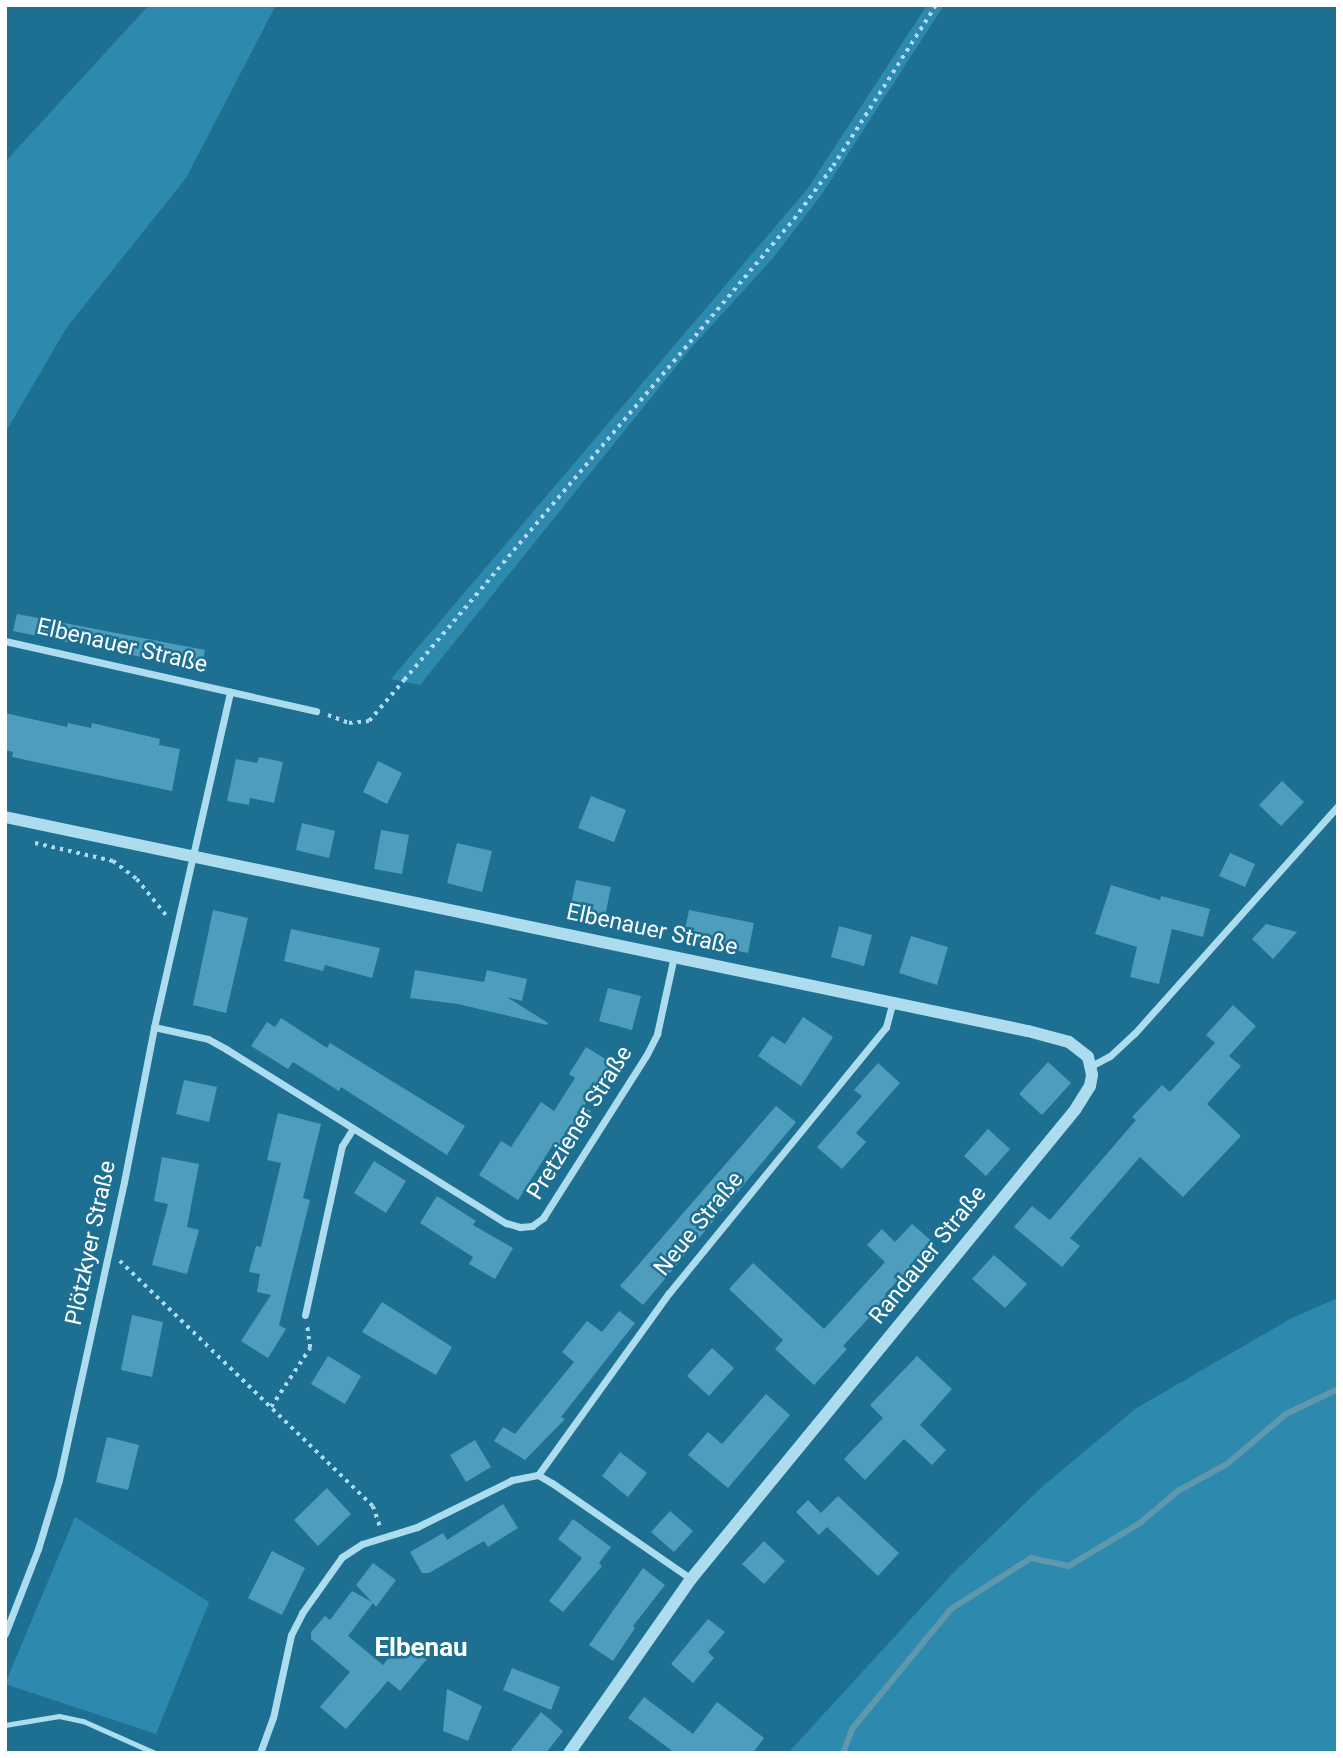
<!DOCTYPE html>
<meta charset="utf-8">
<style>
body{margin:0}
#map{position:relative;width:1343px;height:1758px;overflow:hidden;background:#1d7092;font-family:Roboto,sans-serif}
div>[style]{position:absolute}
.green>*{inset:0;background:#2d8aae}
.stream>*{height:6px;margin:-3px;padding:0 3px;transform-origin:3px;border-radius:3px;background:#5f97ad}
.building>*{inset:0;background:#4e9dbd}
.path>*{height:3.5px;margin-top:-1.75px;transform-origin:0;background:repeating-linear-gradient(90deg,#addcee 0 3.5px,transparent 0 8.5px)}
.service>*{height:5px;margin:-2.5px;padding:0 2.5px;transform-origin:2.5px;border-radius:2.5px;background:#addcee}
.minor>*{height:7px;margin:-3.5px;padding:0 3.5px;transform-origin:3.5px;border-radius:3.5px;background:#addcee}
.tertiary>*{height:12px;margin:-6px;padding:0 6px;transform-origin:6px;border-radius:6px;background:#addcee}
span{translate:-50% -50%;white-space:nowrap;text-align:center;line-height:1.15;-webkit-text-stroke:5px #1d7092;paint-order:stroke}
.street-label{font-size:23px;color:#fff}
.quarter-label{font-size:26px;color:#fff;font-weight:700}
.frame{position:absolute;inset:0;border:7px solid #fff;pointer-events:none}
</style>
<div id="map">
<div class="green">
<i style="clip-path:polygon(149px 5px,276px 5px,186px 178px,67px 327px,5px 433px,5px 162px)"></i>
<i style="clip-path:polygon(927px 5px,944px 5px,822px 194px,773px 258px,691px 348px,420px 685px,391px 679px,808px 188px)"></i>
<i style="clip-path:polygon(1338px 1298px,1338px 1753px,788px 1753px,953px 1573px,1043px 1486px,1135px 1409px,1292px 1318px)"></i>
<i style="clip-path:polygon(75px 1517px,209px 1602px,156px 1734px,5px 1684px)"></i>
</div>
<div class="stream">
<i style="left:843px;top:1753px;width:26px;rotate:-69deg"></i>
<i style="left:852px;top:1729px;width:156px;rotate:-50.5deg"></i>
<i style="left:951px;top:1609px;width:95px;rotate:-32.5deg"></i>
<i style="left:1031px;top:1558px;width:39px;rotate:12deg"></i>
<i style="left:1069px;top:1566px;width:83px;rotate:-31.2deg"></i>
<i style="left:1140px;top:1523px;width:50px;rotate:-40.1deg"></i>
<i style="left:1178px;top:1491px;width:56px;rotate:-28.9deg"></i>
<i style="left:1227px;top:1464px;width:77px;rotate:-40.3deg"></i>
<i style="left:1286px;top:1414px;width:58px;rotate:-25.7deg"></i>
</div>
<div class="building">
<i style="clip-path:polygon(17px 614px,205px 650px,201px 669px,13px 631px)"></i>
<i style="clip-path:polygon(5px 713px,67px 727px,68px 723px,91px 728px,92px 723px,160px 739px,159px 745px,180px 749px,172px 791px,12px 757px,13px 752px,5px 750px)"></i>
<i style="clip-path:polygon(259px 757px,283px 762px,274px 803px,250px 798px,249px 805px,227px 801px,236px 759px,257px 763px)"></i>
<i style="clip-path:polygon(378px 761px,402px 773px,387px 804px,363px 792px)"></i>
<i style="clip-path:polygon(1282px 781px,1304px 802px,1281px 826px,1259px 805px)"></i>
<i style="clip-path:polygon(591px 796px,626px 810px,614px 842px,578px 828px)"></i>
<i style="clip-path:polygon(302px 823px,335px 831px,329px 858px,296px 850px)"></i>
<i style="clip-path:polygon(381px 830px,409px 835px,402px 874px,374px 869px)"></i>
<i style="clip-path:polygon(457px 843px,492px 851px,482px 892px,447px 883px)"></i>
<i style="clip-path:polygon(1230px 853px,1255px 864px,1245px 887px,1219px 876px)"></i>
<i style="clip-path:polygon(576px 880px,611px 887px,604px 921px,569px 914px)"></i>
<i style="clip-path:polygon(1111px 885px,1160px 900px,1161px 896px,1210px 909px,1203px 937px,1172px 929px,1159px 984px,1130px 977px,1137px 947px,1095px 934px)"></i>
<i style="clip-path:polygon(213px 910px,248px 918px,226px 1013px,193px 1005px)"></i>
<i style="clip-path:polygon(689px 910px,754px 923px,748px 953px,683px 940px)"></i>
<i style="clip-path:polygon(1266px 924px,1297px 932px,1273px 959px,1252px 939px)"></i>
<i style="clip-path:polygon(839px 926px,872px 935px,864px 966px,831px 957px)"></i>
<i style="clip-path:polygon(291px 929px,380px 948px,372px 978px,325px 965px,323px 971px,284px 961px)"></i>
<i style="clip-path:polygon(911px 936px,948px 947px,937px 985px,899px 973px)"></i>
<i style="clip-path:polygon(415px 970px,484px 982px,487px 970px,527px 979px,522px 1001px,507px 997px,548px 1023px,547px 1025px,458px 1004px,410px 998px)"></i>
<i style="clip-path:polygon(608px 988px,641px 996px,632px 1030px,599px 1021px)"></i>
<i style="clip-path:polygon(1233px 1005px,1256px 1026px,1229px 1056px,1241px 1066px,1207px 1104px,1241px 1136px,1183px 1197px,1140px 1157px,1070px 1238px,1080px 1246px,1062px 1267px,1014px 1227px,1032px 1206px,1050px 1220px,1136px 1120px,1132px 1117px,1162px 1085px,1170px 1092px,1215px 1043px,1206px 1035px)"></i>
<i style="clip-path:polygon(803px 1017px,833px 1037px,801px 1086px,758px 1056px,772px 1036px,785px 1044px)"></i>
<i style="clip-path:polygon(281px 1018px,327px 1048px,330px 1043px,465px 1126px,447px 1155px,341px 1087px,339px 1091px,293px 1062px,288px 1069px,251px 1046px,267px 1022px,275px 1027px)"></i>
<i style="clip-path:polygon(586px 1047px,612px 1063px,584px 1106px,591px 1111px,563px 1153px,552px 1146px,518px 1200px,479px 1175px,501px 1141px,511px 1147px,541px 1102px,554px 1111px,575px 1078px,569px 1074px)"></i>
<i style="clip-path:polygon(1048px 1062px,1071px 1083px,1042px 1115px,1019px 1094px)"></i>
<i style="clip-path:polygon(878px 1063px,900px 1083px,856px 1133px,866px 1142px,842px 1169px,817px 1147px,862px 1096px,854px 1090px)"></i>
<i style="clip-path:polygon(184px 1080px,217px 1087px,209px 1122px,176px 1114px)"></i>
<i style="clip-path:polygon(776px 1106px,796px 1122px,643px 1305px,620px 1286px)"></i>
<i style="clip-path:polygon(278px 1113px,321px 1124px,303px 1198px,310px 1200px,279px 1325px,286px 1329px,268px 1358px,241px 1341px,271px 1295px,257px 1292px,260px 1274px,249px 1272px,256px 1246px,261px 1247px,281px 1163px,267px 1160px)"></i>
<i style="clip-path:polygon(988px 1129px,1010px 1149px,986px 1176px,964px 1156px)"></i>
<i style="clip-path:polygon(162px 1157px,199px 1164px,187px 1227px,199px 1230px,187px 1274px,152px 1265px,168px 1204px,154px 1201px)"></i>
<i style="clip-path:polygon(374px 1161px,406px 1181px,386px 1213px,354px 1193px)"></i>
<i style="clip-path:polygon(437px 1196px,476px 1221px,473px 1225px,513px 1248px,495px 1279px,469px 1264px,473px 1257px,420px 1223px)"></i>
<i style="clip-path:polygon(912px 1224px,934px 1243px,885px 1294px,888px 1297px,843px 1346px,847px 1349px,814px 1385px,775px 1349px,783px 1340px,729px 1289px,753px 1263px,824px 1329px,885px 1262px,867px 1245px,882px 1229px,895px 1242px)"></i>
<i style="clip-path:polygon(994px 1255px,1027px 1284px,1005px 1308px,972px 1279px)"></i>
<i style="clip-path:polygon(382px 1302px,452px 1347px,436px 1375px,362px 1332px)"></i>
<i style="clip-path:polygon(619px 1311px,635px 1323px,561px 1417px,565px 1419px,525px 1460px,494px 1441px,503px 1427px,515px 1434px,574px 1362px,562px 1352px,587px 1321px,602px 1332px)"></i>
<i style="clip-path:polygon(132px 1315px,163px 1322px,152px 1377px,121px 1370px)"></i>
<i style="clip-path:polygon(712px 1348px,734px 1368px,709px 1396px,687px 1376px)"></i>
<i style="clip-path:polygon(328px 1356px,361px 1376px,345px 1404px,311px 1384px)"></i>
<i style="clip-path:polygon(917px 1356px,952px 1389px,920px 1425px,946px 1450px,932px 1465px,904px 1439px,865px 1480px,844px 1459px,883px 1418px,870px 1405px)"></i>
<i style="clip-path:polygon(766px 1394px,790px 1415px,728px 1488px,688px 1455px,708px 1432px,722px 1444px)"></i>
<i style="clip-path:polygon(107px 1437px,139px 1445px,128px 1490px,96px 1482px)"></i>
<i style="clip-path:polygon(475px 1440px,491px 1467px,466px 1482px,450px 1455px)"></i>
<i style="clip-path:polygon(620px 1452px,647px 1473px,628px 1497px,602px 1476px)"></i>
<i style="clip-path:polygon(327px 1488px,351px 1514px,318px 1546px,294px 1520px)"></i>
<i style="clip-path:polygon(838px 1496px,899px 1553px,878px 1576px,827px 1527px,819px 1535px,796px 1512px,808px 1500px,821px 1513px)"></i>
<i style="clip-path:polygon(503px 1504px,518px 1528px,488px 1547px,484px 1541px,429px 1573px,422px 1573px,410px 1552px,443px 1533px,447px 1540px)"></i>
<i style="clip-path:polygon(670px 1511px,693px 1531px,674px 1552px,651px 1532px)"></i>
<i style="clip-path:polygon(573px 1519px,611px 1547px,599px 1563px,602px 1566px,563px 1612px,549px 1601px,582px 1558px,558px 1539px)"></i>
<i style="clip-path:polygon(764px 1541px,785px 1561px,764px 1584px,742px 1564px)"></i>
<i style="clip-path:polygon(272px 1551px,305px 1568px,282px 1615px,248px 1598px)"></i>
<i style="clip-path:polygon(373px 1563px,396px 1580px,376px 1607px,373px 1603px,348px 1636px,383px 1665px,403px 1640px,427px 1659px,400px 1691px,388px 1681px,346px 1729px,320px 1707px,350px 1672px,311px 1639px,311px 1632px,325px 1616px,330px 1620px,352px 1591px,372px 1602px,356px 1585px)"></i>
<i style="clip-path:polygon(643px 1568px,665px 1585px,633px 1626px,635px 1628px,613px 1661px,589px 1645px)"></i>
<i style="clip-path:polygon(708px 1619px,725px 1632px,708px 1652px,714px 1658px,693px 1683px,671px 1664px)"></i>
<i style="clip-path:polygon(512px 1668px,560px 1687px,551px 1710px,503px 1690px)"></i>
<i style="clip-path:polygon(447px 1689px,482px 1706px,468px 1741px,443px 1731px)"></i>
<i style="clip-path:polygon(644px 1697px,693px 1734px,717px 1702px,764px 1738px,753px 1753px,675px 1753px,628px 1718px)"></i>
<i style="clip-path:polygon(541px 1712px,563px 1731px,546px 1753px,509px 1753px)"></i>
</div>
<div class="path">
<i style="left:328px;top:715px;width:22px;rotate:21deg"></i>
<i style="left:349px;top:723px;width:20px;rotate:-6deg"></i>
<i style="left:369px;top:721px;width:54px;rotate:-49.5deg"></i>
<i style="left:404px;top:680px;width:604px;rotate:-49.77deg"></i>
<i style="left:794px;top:219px;width:66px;rotate:-53.7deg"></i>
<i style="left:833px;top:166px;width:191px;rotate:-57.4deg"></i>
<i style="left:35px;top:843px;width:80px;rotate:13deg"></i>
<i style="left:113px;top:861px;width:30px;rotate:37deg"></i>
<i style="left:137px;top:879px;width:46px;rotate:51.1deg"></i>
<i style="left:120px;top:1261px;width:352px;rotate:44.1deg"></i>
<i style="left:373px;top:1506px;width:21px;rotate:71deg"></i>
<i style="left:271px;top:1407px;width:71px;rotate:-56.5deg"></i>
<i style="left:310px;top:1348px;width:22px;rotate:-98deg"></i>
</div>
<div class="service">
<i style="left:5px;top:1725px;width:55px;rotate:-9.5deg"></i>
<i style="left:59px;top:1716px;width:25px;rotate:12deg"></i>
<i style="left:83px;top:1721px;width:79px;rotate:24deg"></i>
</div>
<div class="minor">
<i style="left:5px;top:641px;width:319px;rotate:12.7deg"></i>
<i style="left:154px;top:1027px;width:55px;rotate:12.5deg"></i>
<i style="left:208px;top:1039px;width:21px;rotate:29deg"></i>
<i style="left:226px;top:1049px;width:330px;rotate:31.9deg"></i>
<i style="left:506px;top:1223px;width:15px;rotate:16deg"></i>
<i style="left:520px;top:1227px;width:12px;rotate:-5deg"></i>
<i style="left:532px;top:1226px;width:14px;rotate:-36deg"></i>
<i style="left:543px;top:1218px;width:192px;rotate:-57.6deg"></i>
<i style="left:646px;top:1056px;width:25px;rotate:-63deg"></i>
<i style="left:657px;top:1034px;width:80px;rotate:-77.7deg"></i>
<i style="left:1091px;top:1066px;width:21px;rotate:-28deg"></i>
<i style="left:1110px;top:1056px;width:33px;rotate:-43deg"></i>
<i style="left:1134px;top:1034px;width:306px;rotate:-48.2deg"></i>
<i style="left:305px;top:1315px;width:173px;rotate:-77.7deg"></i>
<i style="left:342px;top:1146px;width:19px;rotate:-58deg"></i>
<i style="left:538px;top:1475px;width:224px;rotate:-54.3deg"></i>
<i style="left:669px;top:1293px;width:343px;rotate:-50.8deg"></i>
<i style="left:886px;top:1027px;width:27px;rotate:-75deg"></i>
<i style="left:5px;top:1634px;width:91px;rotate:-68.8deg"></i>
<i style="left:38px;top:1549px;width:72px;rotate:-73.1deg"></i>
<i style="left:59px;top:1480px;width:305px;rotate:-77.7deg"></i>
<i style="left:124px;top:1182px;width:158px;rotate:-79deg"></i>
<i style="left:154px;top:1027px;width:344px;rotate:-77.2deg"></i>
<i style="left:260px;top:1753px;width:37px;rotate:-70deg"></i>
<i style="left:273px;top:1718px;width:85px;rotate:-77.8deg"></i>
<i style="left:291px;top:1635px;width:25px;rotate:-63deg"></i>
<i style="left:302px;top:1613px;width:69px;rotate:-54.5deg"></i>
<i style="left:342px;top:1557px;width:24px;rotate:-33deg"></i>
<i style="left:362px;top:1544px;width:58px;rotate:-17.2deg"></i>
<i style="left:417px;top:1527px;width:106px;rotate:-26.3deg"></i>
<i style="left:512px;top:1480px;width:26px;rotate:-11deg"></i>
<i style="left:538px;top:1475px;width:16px;rotate:30deg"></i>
<i style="left:552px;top:1483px;width:169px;rotate:34.6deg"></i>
</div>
<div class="tertiary">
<i style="left:5px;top:817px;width:1045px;rotate:11.82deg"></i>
<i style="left:1028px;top:1031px;width:42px;rotate:15deg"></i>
<i style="left:1069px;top:1042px;width:24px;rotate:38deg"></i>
<i style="left:1088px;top:1057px;width:18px;rotate:77deg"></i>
<i style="left:1092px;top:1075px;width:11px;rotate:100deg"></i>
<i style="left:1090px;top:1086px;width:28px;rotate:122deg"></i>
<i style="left:1075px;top:1110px;width:606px;rotate:129.31deg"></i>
<i style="left:691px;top:1579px;width:213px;rotate:125deg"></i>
</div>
<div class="street-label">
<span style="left:122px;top:646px;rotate:13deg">Elbenauer Straße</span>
<span style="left:652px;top:930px;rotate:12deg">Elbenauer Straße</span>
<span style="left:580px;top:1123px;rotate:-58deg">Pretziener Straße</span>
<span style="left:699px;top:1224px;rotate:-51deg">Neue Straße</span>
<span style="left:91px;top:1243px;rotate:-78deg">Plötzkyer Straße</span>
<span style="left:928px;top:1255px;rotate:-51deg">Randauer Straße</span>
</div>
<div class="quarter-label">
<span style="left:421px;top:1648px">Elbenau</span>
</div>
<div class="frame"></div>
</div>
